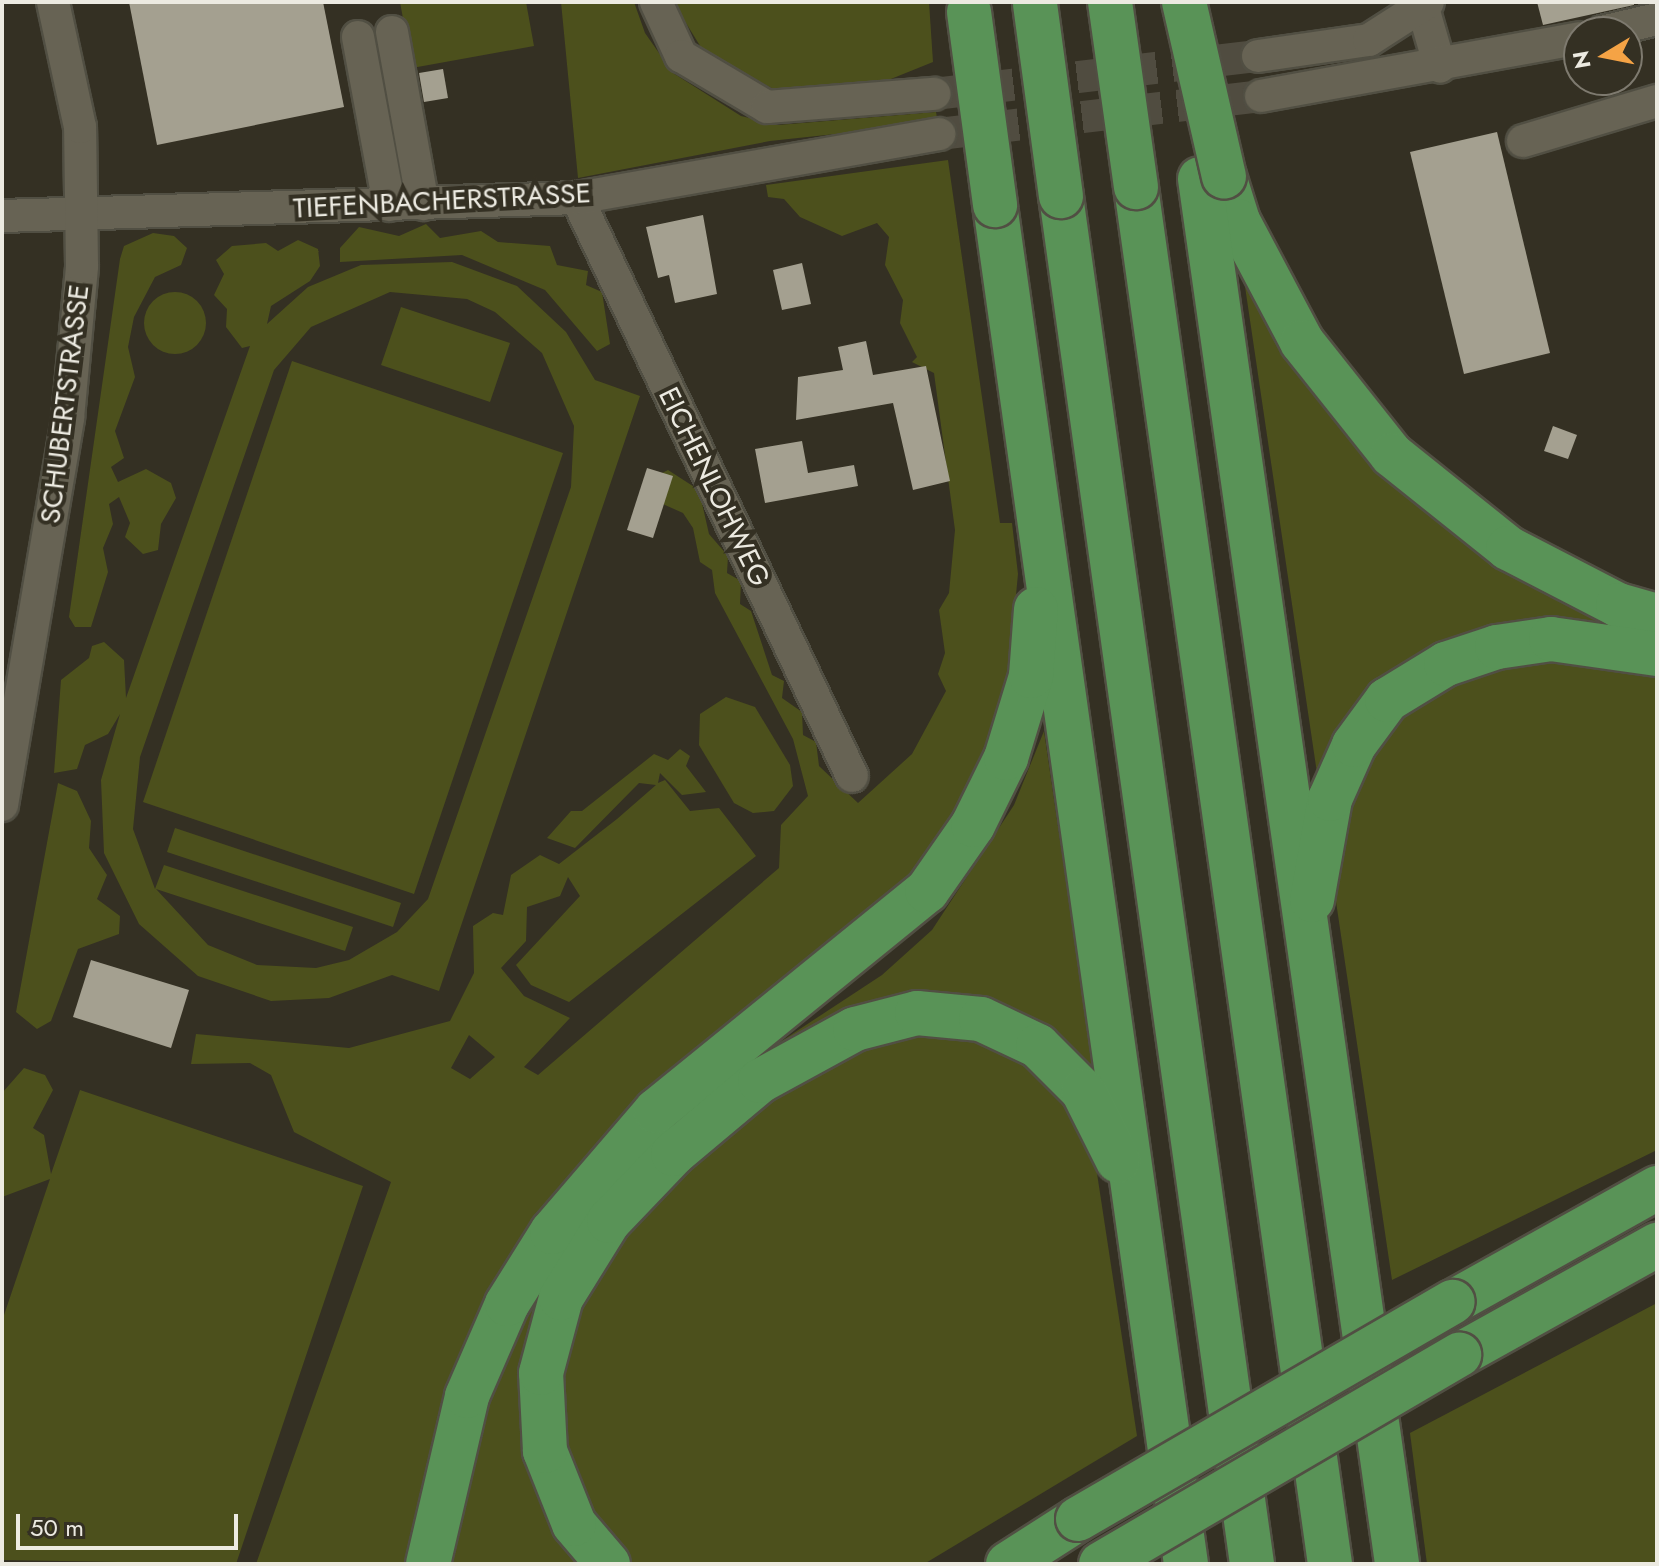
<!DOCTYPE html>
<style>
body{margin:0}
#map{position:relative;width:1659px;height:1566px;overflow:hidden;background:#343023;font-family:Jost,sans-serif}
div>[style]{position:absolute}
.green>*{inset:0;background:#4c501c}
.round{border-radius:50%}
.building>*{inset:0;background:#a4a090}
.minor-tunnel>*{height:32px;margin-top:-16px;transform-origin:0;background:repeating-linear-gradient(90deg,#504c40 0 32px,transparent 0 48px)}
.roads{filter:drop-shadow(2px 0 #514f43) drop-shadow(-2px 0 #514f43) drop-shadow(0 2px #514f43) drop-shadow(0 -2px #514f43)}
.minor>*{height:32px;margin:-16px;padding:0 16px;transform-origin:16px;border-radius:16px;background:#676354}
.highway>*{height:44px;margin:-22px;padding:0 22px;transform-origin:22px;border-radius:22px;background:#599357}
.bridges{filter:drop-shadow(2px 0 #514f43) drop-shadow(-2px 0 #514f43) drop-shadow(0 2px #514f43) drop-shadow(0 -2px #514f43)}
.highway-bridge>*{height:44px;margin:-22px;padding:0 22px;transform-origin:22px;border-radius:22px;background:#599357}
span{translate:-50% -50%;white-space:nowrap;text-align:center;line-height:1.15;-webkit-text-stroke:8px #343023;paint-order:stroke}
.street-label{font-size:28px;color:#eceae1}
.frame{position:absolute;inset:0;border:4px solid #eceae1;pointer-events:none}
.north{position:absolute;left:1563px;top:16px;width:80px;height:80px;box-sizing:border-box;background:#343023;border:2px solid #7e7a6f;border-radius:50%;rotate:260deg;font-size:22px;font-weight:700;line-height:32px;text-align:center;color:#eceae1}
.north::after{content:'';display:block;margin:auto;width:28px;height:36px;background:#f5a345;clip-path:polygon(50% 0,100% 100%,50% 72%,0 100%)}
.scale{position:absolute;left:16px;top:1514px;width:222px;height:36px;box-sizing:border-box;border:4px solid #eceae1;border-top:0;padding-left:10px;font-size:24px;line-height:28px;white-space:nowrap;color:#eceae1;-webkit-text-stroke:6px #343023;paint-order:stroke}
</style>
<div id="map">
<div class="green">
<i style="clip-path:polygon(400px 2px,526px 2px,534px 46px,412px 68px)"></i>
<i style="clip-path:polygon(561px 2px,634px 2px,645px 33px,673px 73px,741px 116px,778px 125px,936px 112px,938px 123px,770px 141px,578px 178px)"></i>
<i style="clip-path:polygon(673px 2px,929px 2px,933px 62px,881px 83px,775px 90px,702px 49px)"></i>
<i style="clip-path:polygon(evenodd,948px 160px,1000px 523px,1012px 523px,1018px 574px,1004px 719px,939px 859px,606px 1138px,411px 1564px,256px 1564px,391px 1182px,294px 1132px,271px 1075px,250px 1063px,191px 1064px,196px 1034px,349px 1048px,450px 1021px,474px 973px,473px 926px,493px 913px,503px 915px,511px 875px,540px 855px,559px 864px,617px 819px,656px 785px,639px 783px,575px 848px,547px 838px,571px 811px,582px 811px,654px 754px,668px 760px,680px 749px,690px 756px,686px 766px,706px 792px,682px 795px,660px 773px,658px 783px,665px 780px,690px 811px,719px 808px,756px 856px,569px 1002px,531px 985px,516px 965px,580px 896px,568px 877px,560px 896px,527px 907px,526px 941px,501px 968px,524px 996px,570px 1018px,524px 1067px,538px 1075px,779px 868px,781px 825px,808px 796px,793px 739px,715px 593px,712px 570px,700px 562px,693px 528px,683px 513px,656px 501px,658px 475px,668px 470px,699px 490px,709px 534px,728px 556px,727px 573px,741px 581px,740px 604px,751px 611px,772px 675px,784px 681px,782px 698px,802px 712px,803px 735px,816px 742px,819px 766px,858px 803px,912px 754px,946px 691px,938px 674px,945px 653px,939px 610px,949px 593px,955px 530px,934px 373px,912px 362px,917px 357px,900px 323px,903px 300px,885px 265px,889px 237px,877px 223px,842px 236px,800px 217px,784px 199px,768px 197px,766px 185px,948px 160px,469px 1035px,495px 1057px,470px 1079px,451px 1068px,469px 1035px)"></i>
<i style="clip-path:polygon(426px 224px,440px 238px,481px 231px,498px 242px,550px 246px,557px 265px,588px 271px,586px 285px,602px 292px,610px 344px,597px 351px,545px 290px,462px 255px,340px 262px,340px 248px,359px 227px,399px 236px)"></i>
<i style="clip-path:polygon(153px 233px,174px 236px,187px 248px,181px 265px,155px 277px,134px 317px,128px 347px,135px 377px,115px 431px,124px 458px,111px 467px,118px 482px,146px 469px,171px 483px,176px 498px,161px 524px,158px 550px,143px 554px,125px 537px,130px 523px,119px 497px,109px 504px,113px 524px,103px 548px,108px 572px,91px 627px,75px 627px,69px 617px,120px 259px,124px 246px)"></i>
<i style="clip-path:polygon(evenodd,298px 240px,318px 249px,320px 266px,310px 281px,271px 306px,267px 324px,308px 287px,361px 265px,452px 262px,517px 286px,566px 332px,595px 380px,640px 396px,439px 991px,392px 975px,329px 998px,271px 1001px,198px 976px,139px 924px,104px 853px,101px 780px,120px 714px,108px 734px,85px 745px,77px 769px,54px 773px,61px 680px,89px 658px,92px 646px,104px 642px,124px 660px,126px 698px,250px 346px,242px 348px,226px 327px,227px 309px,214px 295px,224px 274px,216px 260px,232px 246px,266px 243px,278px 251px,298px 240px,390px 292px,467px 299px,495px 312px,542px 353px,574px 426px,571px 487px,428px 899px,397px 932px,349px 960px,316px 968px,257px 965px,208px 945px,156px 889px,345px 951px,353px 927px,164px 865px,155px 889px,133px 829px,140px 757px,274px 370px,311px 327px,390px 292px)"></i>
<i style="clip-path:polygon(1243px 273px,1293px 363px,1657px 631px,1657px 1150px,1392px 1280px)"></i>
<i class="round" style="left:144px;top:292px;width:62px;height:62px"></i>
<i style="clip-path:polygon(401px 307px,510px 343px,490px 402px,381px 365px)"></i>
<i style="clip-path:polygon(292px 361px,563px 453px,414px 894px,143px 802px)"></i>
<i style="clip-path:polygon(726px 697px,755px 707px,790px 765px,793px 786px,774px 811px,753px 813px,734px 803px,699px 745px,700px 714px)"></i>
<i style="clip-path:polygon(1044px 731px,1094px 1073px,899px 1001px,774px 1046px,882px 975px,932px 930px,1014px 805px)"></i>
<i style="clip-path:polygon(58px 783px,77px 791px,91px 821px,89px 848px,107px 875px,97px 899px,120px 916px,119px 934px,78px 949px,51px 1021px,37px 1029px,16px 1012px)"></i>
<i style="clip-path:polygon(175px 828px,401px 903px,393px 927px,167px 852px)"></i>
<i style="clip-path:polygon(922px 1029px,975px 1033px,1045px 1068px,1091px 1134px,1137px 1436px,924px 1564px,631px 1564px,576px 1495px,556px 1420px,560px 1358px,593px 1280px,629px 1227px,736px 1121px,862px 1043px)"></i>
<i style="clip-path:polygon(24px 1068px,45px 1075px,53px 1090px,33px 1128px,44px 1135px,51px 1174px,80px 1090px,363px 1186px,236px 1564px,2px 1560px,2px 1321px,50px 1179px,2px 1197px,2px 1093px)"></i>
<i style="clip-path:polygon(543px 1288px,584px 1564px,450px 1564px,489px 1391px)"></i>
<i style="clip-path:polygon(1657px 1303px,1657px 1564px,1427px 1564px,1410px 1433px)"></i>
</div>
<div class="building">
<i style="clip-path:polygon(129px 2px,323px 2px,344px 107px,157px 145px)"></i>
<i style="clip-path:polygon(1537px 2px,1634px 2px,1634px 5px,1543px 25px)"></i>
<i style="clip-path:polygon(443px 69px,448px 98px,424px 102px,419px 73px)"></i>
<i style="clip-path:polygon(1497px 132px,1550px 353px,1464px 374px,1410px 152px)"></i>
<i style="clip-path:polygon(703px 215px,717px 294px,675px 303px,669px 275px,658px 278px,646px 227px)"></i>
<i style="clip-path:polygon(802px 263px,811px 304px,782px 310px,773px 270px)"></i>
<i style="clip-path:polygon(866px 341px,873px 375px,926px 366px,950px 481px,913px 490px,893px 403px,796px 420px,798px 377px,843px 370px,838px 347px)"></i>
<i style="clip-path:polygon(1553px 426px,1577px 435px,1568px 459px,1544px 451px)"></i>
<i style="clip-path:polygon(802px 441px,808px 473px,854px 465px,858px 486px,765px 503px,755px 449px)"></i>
<i style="clip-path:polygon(647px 468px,673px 476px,653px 538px,627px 530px)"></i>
<i style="clip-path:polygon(91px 960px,189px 990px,171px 1048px,73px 1017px)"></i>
</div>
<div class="minor-tunnel">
<i style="left:934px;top:94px;width:326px;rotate:-6.7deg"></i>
<i style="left:939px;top:134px;width:324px;rotate:-6.7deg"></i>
</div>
<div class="roads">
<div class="minor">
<i style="left:656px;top:2px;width:60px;rotate:65.2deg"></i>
<i style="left:681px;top:56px;width:100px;rotate:30.7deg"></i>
<i style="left:767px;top:107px;width:168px;rotate:-4.5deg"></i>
<i style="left:1423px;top:8px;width:61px;rotate:73.9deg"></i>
<i style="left:392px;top:32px;width:175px;rotate:79.8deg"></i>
<i style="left:1602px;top:32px;width:57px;rotate:-13.3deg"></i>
<i style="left:358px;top:37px;width:171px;rotate:79.5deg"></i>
<i style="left:1258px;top:56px;width:112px;rotate:-8.2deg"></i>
<i style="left:1369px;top:40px;width:70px;rotate:-32.8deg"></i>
<i style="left:1261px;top:96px;width:323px;rotate:-10.3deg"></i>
<i style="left:1523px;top:141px;width:140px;rotate:-16.6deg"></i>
<i style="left:577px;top:198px;width:640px;rotate:64.56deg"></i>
<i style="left:2px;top:216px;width:575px;rotate:-1.79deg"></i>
<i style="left:577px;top:198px;width:368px;rotate:-10deg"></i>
<i style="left:2px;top:805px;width:393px;rotate:-80.3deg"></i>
<i style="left:68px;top:418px;width:153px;rotate:-84.7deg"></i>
<i style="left:82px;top:266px;width:139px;rotate:-90.8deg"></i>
<i style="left:80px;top:127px;width:128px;rotate:-102.2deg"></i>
</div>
<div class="highway">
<i style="left:1224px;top:176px;width:47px;rotate:72.7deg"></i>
<i style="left:1238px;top:221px;width:137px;rotate:62.1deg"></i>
<i style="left:1302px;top:342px;width:144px;rotate:51.5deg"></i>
<i style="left:1392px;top:455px;width:149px;rotate:38.7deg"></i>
<i style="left:1508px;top:548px;width:124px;rotate:27.4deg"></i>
<i style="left:1618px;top:605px;width:41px;rotate:15.8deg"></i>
<i style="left:1200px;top:179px;width:1399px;rotate:81.9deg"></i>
<i style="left:1136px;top:187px;width:1391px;rotate:81.98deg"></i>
<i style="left:1061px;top:196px;width:1381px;rotate:82.05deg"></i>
<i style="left:995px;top:205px;width:1372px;rotate:82deg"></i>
<i style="left:1312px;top:900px;width:103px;rotate:-79.9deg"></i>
<i style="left:1330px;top:799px;width:59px;rotate:-66deg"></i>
<i style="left:1354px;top:745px;width:56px;rotate:-53.7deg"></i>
<i style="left:1387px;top:700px;width:69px;rotate:-31.4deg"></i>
<i style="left:1446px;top:664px;width:54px;rotate:-18.4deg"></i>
<i style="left:1497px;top:647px;width:55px;rotate:-8.4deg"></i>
<i style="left:1551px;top:639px;width:107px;rotate:8.1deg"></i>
<i style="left:1453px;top:1302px;width:234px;rotate:-29.2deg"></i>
<i style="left:1459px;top:1355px;width:227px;rotate:-29.1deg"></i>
<i style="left:428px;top:1564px;width:172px;rotate:-76.9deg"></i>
<i style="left:467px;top:1396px;width:100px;rotate:-66.5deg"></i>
<i style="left:507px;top:1304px;width:85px;rotate:-58deg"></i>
<i style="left:552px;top:1232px;width:160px;rotate:-49.3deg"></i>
<i style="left:656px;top:1111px;width:349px;rotate:-39.1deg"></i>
<i style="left:927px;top:891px;width:80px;rotate:-55.1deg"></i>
<i style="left:973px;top:825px;width:75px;rotate:-63.8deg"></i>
<i style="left:1006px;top:758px;width:86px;rotate:-73deg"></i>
<i style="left:1031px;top:676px;width:67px;rotate:-85.7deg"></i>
<i style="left:608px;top:1564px;width:52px;rotate:-130.4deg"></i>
<i style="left:574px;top:1524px;width:79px;rotate:-111.7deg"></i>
<i style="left:545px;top:1451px;width:78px;rotate:-92.9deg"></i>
<i style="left:541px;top:1373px;width:78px;rotate:-75.1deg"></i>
<i style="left:561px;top:1298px;width:91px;rotate:-58.1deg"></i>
<i style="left:609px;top:1221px;width:93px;rotate:-46.3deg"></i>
<i style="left:673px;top:1154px;width:114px;rotate:-40deg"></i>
<i style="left:760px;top:1081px;width:108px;rotate:-28.7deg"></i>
<i style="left:855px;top:1029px;width:64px;rotate:-14.5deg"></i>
<i style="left:917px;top:1013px;width:64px;rotate:5.4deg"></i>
<i style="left:981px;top:1019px;width:63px;rotate:25.3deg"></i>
<i style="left:1038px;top:1046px;width:64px;rotate:45deg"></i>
<i style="left:1083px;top:1091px;width:78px;rotate:63.4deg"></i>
<i style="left:1008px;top:1564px;width:83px;rotate:-32.7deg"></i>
</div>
</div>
<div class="bridges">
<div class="highway-bridge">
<i style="left:1110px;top:2px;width:187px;rotate:82deg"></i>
<i style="left:1184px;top:2px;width:179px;rotate:77.1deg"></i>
<i style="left:1035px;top:4px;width:194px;rotate:82.3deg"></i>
<i style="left:969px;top:12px;width:195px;rotate:82.3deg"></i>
<i style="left:1078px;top:1519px;width:433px;rotate:-30.1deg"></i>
<i style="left:1101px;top:1564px;width:415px;rotate:-30.3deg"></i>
</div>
</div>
<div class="street-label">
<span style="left:442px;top:201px;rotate:-3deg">TIEFENBACHERSTRASSE</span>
<span style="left:65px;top:404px;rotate:-83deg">SCHUBERTSTRASSE</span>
<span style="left:714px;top:487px;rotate:64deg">EICHENLOHWEG</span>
</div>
<div class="frame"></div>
<div class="north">N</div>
<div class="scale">50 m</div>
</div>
